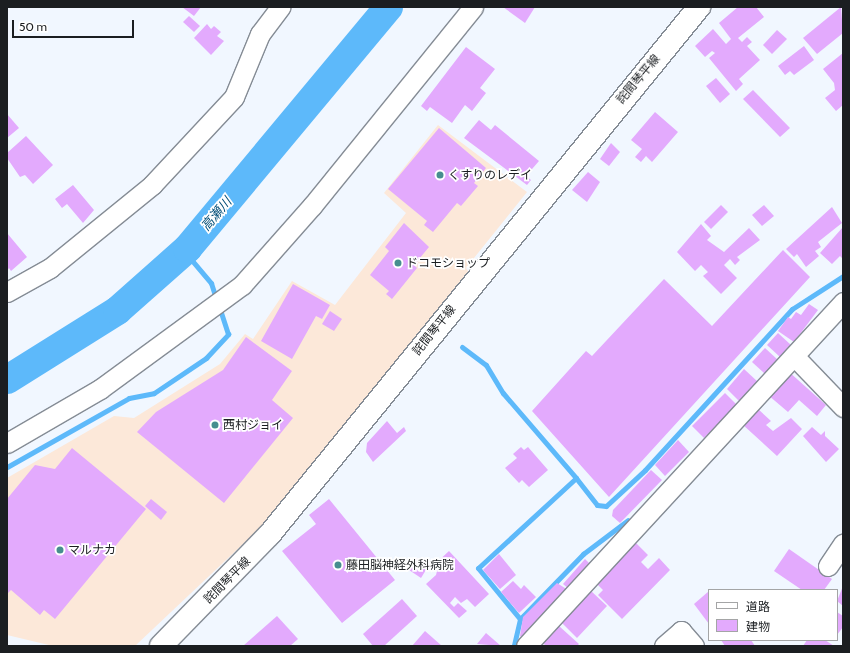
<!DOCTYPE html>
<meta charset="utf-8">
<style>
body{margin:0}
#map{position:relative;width:850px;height:653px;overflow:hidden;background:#f1f7ff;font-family:Cabin,"Noto Sans JP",sans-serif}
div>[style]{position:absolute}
.commercial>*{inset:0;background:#fce8d9}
.stream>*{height:5px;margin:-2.5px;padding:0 2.5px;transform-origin:2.5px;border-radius:2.5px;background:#5db9fa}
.river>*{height:29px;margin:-14.5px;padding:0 14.5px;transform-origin:14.5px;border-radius:14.5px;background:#5db9fa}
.building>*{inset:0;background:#e3aafd}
.roads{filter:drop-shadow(1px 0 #858c95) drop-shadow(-1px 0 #858c95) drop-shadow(0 1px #858c95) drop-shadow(0 -1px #858c95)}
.minor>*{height:19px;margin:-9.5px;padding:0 9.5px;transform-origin:9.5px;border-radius:9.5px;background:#fff}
.major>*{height:22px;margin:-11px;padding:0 11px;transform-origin:11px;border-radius:11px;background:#fff}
.dots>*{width:11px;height:11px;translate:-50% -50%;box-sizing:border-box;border:2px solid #fff;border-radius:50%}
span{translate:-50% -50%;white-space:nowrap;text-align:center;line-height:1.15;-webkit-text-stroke:3.5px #fff;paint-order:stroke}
.street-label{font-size:12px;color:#1b1e21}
.poi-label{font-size:12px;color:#1b1e21}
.left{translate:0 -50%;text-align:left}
.water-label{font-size:13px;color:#004d77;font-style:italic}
.frame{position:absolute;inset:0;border:8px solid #1b1e21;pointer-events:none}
.legend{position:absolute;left:708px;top:589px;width:130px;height:52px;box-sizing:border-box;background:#fff;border:1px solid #a4a5a6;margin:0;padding:5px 7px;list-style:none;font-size:12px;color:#1b1e21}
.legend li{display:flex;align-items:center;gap:8px;height:20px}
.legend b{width:20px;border:1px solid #a4a5a6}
.scale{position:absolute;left:12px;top:20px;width:122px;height:18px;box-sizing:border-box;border:2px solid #1b1e21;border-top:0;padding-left:5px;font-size:12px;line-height:14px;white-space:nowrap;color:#1b1e21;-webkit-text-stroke:3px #fff;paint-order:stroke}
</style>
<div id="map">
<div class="commercial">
<i style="clip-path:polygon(438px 125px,527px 192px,466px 268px,470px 274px,262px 526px,135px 646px,53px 646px,7px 635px,7px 478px,114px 416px,134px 418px,220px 364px,245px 334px,253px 339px,292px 281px,335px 305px,406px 213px,384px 193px)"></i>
</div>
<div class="stream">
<i style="left:184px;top:251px;width:42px;rotate:49.8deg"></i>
<i style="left:211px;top:283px;width:16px;rotate:72deg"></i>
<i style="left:462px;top:347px;width:30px;rotate:37deg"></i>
<i style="left:486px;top:365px;width:33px;rotate:59deg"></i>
<i style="left:503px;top:393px;width:112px;rotate:49.3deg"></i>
<i style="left:576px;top:478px;width:133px;rotate:137.4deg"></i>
<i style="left:478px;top:568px;width:66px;rotate:50.5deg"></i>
<i style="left:520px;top:619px;width:28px;rotate:103deg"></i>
<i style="left:7px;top:467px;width:140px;rotate:-29.5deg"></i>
<i style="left:129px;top:398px;width:25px;rotate:-11deg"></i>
<i style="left:154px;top:393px;width:63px;rotate:-33.9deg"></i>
<i style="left:206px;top:358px;width:33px;rotate:-47deg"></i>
<i style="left:228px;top:334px;width:29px;rotate:-108deg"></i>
<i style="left:576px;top:478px;width:34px;rotate:52deg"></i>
<i style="left:597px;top:505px;width:9px;rotate:6deg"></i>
<i style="left:606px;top:506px;width:53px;rotate:-42.7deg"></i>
<i style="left:645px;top:470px;width:218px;rotate:-47.6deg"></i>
<i style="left:792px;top:309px;width:61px;rotate:-32.9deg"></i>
<i style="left:520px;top:619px;width:91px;rotate:-45.9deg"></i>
<i style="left:583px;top:554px;width:56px;rotate:-37.1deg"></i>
</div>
<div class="river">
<i style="left:7px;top:379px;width:130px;rotate:-32.1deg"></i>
<i style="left:117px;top:310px;width:94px;rotate:-41.5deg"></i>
<i style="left:187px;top:248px;width:314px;rotate:-50.2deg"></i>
</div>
<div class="building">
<i style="clip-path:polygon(182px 7px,201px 7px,194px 16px)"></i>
<i style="clip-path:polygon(503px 7px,535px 7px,525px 23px)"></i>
<i style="clip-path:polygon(738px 7px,756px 7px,764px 17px,738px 38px,742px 42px,747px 37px,752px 42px,747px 46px,760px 60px,739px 79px,743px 84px,736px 91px,709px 58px,715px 53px,712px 51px,705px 57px,695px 46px,713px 29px,726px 44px,731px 39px,719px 23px)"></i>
<i style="clip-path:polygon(841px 7px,843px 33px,817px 54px,803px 38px)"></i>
<i style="clip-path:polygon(189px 16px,200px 26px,194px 32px,183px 22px)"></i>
<i style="clip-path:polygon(207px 24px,211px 29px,214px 26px,221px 32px,217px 36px,224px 41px,211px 55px,194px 38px)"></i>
<i style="clip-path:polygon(777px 30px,787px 39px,772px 54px,763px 45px)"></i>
<i style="clip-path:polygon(804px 46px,814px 60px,794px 75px,790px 71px,785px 75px,778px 66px)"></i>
<i style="clip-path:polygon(466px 47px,495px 69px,480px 88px,486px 93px,472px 111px,465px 105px,452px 123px,430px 107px,427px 111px,421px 106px)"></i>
<i style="clip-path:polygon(843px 53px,843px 105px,836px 111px,825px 98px,835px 90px,834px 83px,823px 69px)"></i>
<i style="clip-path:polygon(716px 78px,730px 94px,720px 103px,706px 86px)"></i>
<i style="clip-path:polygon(753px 90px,790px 128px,780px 137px,743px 99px)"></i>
<i style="clip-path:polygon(655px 112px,678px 132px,652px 162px,646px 156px,641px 162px,635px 157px,642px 149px,631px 140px)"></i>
<i style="clip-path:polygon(7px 114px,19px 128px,7px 138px)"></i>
<i style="clip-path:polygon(479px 120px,491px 130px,495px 125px,539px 161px,526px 176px,531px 180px,527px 185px,464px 138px)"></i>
<i style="clip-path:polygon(439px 128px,486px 168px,474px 183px,478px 186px,461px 206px,457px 203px,433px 232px,424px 225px,427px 221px,388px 189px)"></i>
<i style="clip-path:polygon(26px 136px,53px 165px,33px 184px,25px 175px,20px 177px,7px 158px,7px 153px)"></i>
<i style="clip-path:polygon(611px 143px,620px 152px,609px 166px,600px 159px)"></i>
<i style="clip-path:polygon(588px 172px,600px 182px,587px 202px,572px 190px)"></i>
<i style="clip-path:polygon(73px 185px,94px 210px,83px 223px,67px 204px,62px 208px,55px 199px)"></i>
<i style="clip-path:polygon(721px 205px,728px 212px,711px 229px,704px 222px)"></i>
<i style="clip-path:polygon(764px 205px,774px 216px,762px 226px,752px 215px)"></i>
<i style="clip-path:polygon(832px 207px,842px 223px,818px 242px,821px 247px,815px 251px,819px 256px,806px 267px,797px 254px,794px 257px,786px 249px)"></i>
<i style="clip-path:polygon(404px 223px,429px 247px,414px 265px,417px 268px,392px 299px,386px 294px,389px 291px,370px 275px,389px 251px,385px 247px)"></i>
<i style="clip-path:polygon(701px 224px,711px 236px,707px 240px,724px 252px,749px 228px,760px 240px,737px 257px,740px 260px,735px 265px,730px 259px,724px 265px,737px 278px,721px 294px,703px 276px,708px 272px,701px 265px,695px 271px,677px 252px)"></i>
<i style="clip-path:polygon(843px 227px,843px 259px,840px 256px,832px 264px,820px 253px)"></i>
<i style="clip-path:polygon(7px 233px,27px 257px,11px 271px,9px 268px,7px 271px)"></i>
<i style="clip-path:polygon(783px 250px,810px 277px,609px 497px,532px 411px,586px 351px,592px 356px,664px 279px,712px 326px)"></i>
<i style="clip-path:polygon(293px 284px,330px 305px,322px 319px,316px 316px,292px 359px,261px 341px)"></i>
<i style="clip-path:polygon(809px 304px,818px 310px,794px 342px,778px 331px,788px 317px,791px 319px,796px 312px,801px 315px)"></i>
<i style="clip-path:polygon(330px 311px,342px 319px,334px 331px,322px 324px)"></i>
<i style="clip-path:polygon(778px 333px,791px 345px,780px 357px,767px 345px)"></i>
<i style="clip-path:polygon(246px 337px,292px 371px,272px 400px,293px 418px,224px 503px,137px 432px,156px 412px,223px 370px)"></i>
<i style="clip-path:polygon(765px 348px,778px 360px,765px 374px,752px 362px)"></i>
<i style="clip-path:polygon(744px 369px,758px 382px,739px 401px,727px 389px)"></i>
<i style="clip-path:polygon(788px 371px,826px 405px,817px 416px,799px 400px,788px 412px,768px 395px)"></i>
<i style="clip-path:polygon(725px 393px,737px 405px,704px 438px,692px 426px)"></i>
<i style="clip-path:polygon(757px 408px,771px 421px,766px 425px,773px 431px,791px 418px,802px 429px,777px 456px,742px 424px)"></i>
<i style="clip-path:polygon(387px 421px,397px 433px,404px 427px,406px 431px,373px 462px,366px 452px,367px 443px)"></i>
<i style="clip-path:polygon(812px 427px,821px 435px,825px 431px,825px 436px,839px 449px,826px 462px,803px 436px)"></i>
<i style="clip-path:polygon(678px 440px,689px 452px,665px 476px,655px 465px)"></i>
<i style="clip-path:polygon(521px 447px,524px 450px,528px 447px,548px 470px,529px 487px,522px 480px,519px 483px,505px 468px,517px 458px,513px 454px)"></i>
<i style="clip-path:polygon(72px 448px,146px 509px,55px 619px,44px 610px,40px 615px,11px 590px,7px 594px,7px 499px,35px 465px,55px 469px)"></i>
<i style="clip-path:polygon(651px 470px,662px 480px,620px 523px,612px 516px,613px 510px)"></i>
<i style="clip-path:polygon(151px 499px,167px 512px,161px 520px,145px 506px)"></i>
<i style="clip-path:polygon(329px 499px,395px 580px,342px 623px,282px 551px,316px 524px,309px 515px)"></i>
<i style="clip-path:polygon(634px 541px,648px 555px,641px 562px,648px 569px,659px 558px,670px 570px,622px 619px,598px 595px,603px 590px,594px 581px)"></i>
<i style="clip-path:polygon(789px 549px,832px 579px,824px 590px,802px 590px,774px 571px)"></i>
<i style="clip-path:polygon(449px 551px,489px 594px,475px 607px,467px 599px,461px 603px,455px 597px,450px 603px,454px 607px,458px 603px,467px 611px,459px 618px,426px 584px,436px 575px,437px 571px,433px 566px)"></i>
<i style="clip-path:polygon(499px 554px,516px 575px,500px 589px,483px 570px)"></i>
<i style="clip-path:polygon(416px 558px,429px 565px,421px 578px,409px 570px)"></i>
<i style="clip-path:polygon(585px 559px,591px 565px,569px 589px,563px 584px)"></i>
<i style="clip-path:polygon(513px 581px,521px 589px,524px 585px,536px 597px,519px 613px,501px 592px)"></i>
<i style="clip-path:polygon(557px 583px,568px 590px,524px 639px,520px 636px,523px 617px)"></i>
<i style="clip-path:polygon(843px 586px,843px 606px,837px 601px)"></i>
<i style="clip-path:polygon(590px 590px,607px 606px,577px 638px,560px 621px)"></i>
<i style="clip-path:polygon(709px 591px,709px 624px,694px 604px)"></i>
<i style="clip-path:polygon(402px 599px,417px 616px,384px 646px,373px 646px,363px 634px)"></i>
<i style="clip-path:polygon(837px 612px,843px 616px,843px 627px,837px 635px)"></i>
<i style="clip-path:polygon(277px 616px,298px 639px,290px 646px,243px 646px)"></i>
<i style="clip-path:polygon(559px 626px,579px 644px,577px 646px,546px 646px,543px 643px)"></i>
<i style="clip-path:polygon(425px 631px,442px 646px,412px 646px)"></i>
<i style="clip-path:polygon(486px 633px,501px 646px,477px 644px)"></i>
<i style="clip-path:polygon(721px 640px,751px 640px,755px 646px,725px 646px)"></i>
<i style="clip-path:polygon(807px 640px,825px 640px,834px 646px,803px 646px)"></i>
</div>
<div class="roads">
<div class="minor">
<i style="left:7px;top:292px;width:49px;rotate:-29.2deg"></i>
<i style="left:50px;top:268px;width:132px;rotate:-39.1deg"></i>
<i style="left:152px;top:185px;width:120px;rotate:-47deg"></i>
<i style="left:234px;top:97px;width:68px;rotate:-67.6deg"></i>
<i style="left:260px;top:34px;width:34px;rotate:-53deg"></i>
<i style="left:794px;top:356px;width:71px;rotate:46.1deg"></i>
<i style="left:7px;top:443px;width:108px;rotate:-30.1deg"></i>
<i style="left:100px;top:389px;width:176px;rotate:-36.2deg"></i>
<i style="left:242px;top:285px;width:106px;rotate:-48.5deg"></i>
<i style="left:312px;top:206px;width:256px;rotate:-51deg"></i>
<i style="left:828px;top:566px;width:27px;rotate:-56deg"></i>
<i style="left:526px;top:646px;width:468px;rotate:-47.3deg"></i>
<i style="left:664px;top:646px;width:23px;rotate:-41deg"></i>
<i style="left:681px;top:631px;width:20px;rotate:49deg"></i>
</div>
<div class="major">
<i style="left:161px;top:646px;width:156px;rotate:-45.8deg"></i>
<i style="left:270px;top:534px;width:680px;rotate:-50.85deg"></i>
</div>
</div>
<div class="dots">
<i style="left:440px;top:175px;background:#468e8f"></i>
<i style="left:398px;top:263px;background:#468e8f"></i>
<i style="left:215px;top:425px;background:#468e8f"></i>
<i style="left:60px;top:550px;background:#468e8f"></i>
<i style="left:338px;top:565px;background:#468e8f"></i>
</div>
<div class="street-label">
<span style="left:638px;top:79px;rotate:-50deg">詫間琴平線</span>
<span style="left:434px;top:330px;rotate:-51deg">詫間琴平線</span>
<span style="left:227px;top:580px;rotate:-45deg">詫間琴平線</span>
</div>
<div class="poi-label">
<span class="left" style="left:448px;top:175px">くすりのレデイ</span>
<span class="left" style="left:406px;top:263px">ドコモショップ</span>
<span class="left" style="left:223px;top:425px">西村ジョイ</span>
<span class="left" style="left:68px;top:550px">マルナカ</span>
<span class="left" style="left:346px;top:565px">藤田脳神経外科病院</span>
</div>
<div class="water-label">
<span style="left:216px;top:214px;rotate:-50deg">高瀬川</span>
</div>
<div class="frame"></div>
<ul class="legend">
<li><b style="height:5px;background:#fff"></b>道路</li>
<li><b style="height:11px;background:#e3aafd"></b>建物</li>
</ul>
<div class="scale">50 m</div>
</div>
